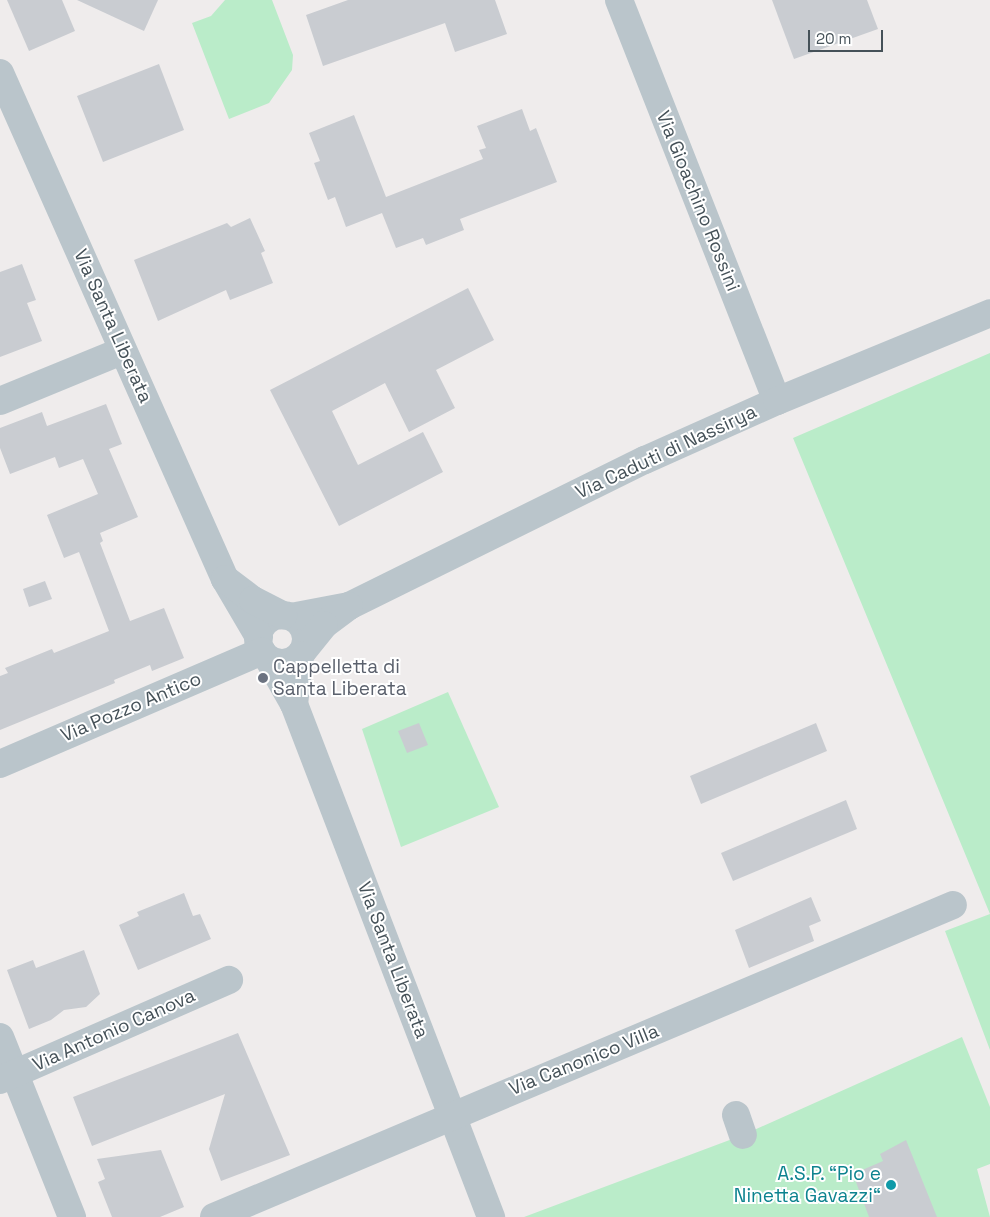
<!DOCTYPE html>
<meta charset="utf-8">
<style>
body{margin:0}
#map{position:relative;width:990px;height:1217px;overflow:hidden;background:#efecec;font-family:"Space Grotesk",sans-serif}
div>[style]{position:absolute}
.green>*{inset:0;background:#baecc9}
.building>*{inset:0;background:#c9ccd1}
.minor>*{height:28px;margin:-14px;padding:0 14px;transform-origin:14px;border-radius:14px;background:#bac5cb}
.minor>.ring{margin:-14px;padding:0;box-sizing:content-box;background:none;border:28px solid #bac5cb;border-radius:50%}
.dots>*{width:14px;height:14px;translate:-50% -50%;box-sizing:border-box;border:2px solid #fff;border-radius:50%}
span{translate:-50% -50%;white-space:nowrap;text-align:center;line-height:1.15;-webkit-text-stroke:4px #fff;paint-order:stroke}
.street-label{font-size:19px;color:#455158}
.worship-label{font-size:19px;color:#5b616d}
.left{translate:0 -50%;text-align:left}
.culture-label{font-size:19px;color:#0d838f}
.right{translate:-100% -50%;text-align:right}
.scale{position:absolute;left:808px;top:30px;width:75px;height:22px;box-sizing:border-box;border:2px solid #455158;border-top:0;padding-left:6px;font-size:15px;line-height:18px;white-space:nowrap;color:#455158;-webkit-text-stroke:4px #fff;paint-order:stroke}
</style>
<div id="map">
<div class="green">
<i style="clip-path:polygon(225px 0,272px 0,293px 55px,292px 70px,269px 103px,229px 119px,192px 23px,211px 16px)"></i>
<i style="clip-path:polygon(990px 353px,990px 1050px,945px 931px,990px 914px,793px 438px)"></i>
<i style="clip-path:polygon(448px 692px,499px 807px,401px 847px,362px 729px)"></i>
<i style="clip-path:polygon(962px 1037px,990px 1107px,990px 1164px,977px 1169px,990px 1217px,524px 1217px,743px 1135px)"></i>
</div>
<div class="building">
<i style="clip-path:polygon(7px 0,62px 0,75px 31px,29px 51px)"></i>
<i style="clip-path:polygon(77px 0,158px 0,144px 31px)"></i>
<i style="clip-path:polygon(348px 0,495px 0,507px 34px,455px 52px,445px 23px,323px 66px,306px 15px)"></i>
<i style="clip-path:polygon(772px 0,867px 0,878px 29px,794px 59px)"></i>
<i style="clip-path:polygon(159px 64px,184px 130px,103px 162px,77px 96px)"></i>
<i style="clip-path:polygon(522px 109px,530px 131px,536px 128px,557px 182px,460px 219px,464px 230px,426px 245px,423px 238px,396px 248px,382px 213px,346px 227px,335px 197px,328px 200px,314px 163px,320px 161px,309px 133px,354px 115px,386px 197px,483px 159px,479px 150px,486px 148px,477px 126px)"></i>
<i style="clip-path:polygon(250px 218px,265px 251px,261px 253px,273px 283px,230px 300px,226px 290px,158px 321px,134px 260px,227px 223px,231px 227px)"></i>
<i style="clip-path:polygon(22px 264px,36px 300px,27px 303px,42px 341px,0 357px,0 272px)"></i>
<i style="clip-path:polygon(468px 288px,494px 340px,436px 370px,455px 408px,409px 432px,385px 383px,332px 411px,358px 465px,423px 432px,443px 472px,339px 526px,270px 390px)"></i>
<i style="clip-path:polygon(106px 404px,122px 444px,109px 449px,138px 517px,100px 533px,103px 541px,100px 543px,130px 621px,164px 608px,184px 658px,152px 671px,150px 665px,114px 680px,115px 683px,0 730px,0 676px,8px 673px,5px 668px,52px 649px,54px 653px,109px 631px,79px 552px,64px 558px,47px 515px,98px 494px,83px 459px,59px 468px,55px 457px,10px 474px,0 448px,0 428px,42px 412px,47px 426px)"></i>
<i style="clip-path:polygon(45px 581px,52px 599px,29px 607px,23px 589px)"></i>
<i style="clip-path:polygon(419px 723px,428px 745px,407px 753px,398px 731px)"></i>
<i style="clip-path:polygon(816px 723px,827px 751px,701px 804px,690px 776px)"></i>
<i style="clip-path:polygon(846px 800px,857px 829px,733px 881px,721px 853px)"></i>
<i style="clip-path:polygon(184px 893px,193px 916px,200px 914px,211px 939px,138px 970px,119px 925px,139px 916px,137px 912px)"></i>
<i style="clip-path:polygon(811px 897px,821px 921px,809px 926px,814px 941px,749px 968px,735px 930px)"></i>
<i style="clip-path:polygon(84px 950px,100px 994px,86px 1007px,64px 1010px,51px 1020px,29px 1029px,7px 970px,33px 960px,36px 968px)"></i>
<i style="clip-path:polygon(238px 1033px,290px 1155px,221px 1181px,209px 1149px,225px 1094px,92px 1146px,73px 1097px)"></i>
<i style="clip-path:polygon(906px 1140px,937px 1217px,869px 1217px,853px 1174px,883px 1161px,880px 1154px)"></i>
<i style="clip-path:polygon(161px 1150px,184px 1207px,160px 1217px,112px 1217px,98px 1182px,105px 1179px,97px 1159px)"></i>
</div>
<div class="minor">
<i style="left:619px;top:0;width:431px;rotate:68.5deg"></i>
<i style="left:0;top:73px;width:554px;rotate:66.03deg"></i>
<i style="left:0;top:401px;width:132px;rotate:-22.3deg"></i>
<i style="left:349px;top:606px;width:330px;rotate:-26.3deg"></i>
<i style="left:645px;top:460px;width:145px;rotate:-24.1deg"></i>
<i style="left:777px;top:401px;width:230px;rotate:-22.4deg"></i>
<i class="ring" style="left:258px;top:615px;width:20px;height:20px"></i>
<i style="left:291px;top:617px;width:59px;rotate:-10.7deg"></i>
<i style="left:349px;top:606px;width:31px;rotate:143deg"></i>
<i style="left:324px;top:625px;width:33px;rotate:129deg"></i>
<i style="left:259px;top:637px;width:67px;rotate:-120.4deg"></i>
<i style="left:225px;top:579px;width:35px;rotate:37deg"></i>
<i style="left:253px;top:600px;width:34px;rotate:27deg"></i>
<i style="left:269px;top:660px;width:51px;rotate:60.4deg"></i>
<i style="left:294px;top:704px;width:49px;rotate:-83deg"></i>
<i style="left:294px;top:704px;width:550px;rotate:68.99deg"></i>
<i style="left:0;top:764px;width:285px;rotate:-23.3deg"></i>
<i style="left:0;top:1037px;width:194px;rotate:68.2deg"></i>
<i style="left:0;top:1080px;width:250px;rotate:-23.6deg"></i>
<i style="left:736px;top:1115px;width:21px;rotate:71deg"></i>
<i style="left:214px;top:1217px;width:802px;rotate:-22.89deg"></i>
</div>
<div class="dots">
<i style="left:263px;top:678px;background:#6b7280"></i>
<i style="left:891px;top:1185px;background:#0f9aa8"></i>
</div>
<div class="street-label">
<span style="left:698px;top:201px;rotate:68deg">Via Gioachino Rossini</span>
<span style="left:113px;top:326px;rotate:66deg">Via Santa Liberata</span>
<span style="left:666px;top:452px;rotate:-25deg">Via Caduti di Nassirya</span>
<span style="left:131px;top:707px;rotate:-23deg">Via Pozzo Antico</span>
<span style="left:393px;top:960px;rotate:69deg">Via Santa Liberata</span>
<span style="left:114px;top:1030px;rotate:-24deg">Via Antonio Canova</span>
<span style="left:584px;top:1060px;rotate:-22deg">Via Canonico Villa</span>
</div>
<div class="worship-label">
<span class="left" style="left:273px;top:678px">Cappelletta di<br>Santa Liberata</span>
</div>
<div class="culture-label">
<span class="right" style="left:881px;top:1185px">A.S.P. “Pio e<br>Ninetta Gavazzi“</span>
</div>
<div class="scale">20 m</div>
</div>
